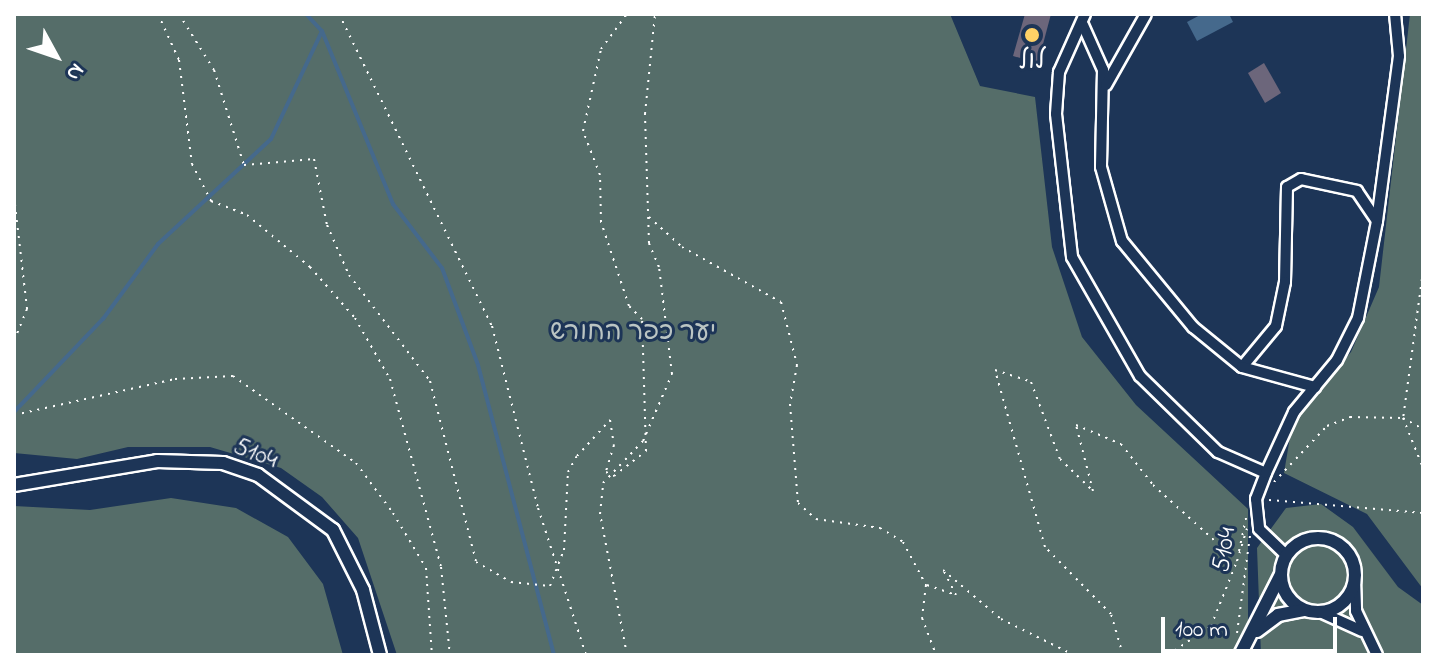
<!DOCTYPE html>
<meta charset="utf-8">
<style>
body{margin:0}
#map{position:relative;width:1437px;height:669px;overflow:hidden;background:#1d3557;font-family:"Indie Flower","Playpen Sans Hebrew",sans-serif}
div>[style]{position:absolute}
.green>*{inset:0;background:#556d69}
.water>*{inset:0;background:#45698c}
.stream>*{height:4px;margin:-2px;padding:0 2px;transform-origin:2px;border-radius:2px;background:#45698c}
.building>*{inset:0;background:#6c667b}
.path>*{height:2px;margin-top:-1px;transform-origin:0;background:repeating-linear-gradient(90deg,#fff 0 2px,transparent 0 8px)}
.roads{filter:drop-shadow(2px 0 #fff) drop-shadow(-2px 0 #fff) drop-shadow(0 2px #fff) drop-shadow(0 -2px #fff)}
.minor>*{height:10px;margin:-5px;padding:0 5px;transform-origin:5px;border-radius:5px;background:#1d3557}
.tertiary>*{height:12px;margin:-6px;padding:0 6px;transform-origin:6px;border-radius:6px;background:#1d3557}
.tertiary>.ring{margin:-6px;padding:0;box-sizing:content-box;background:none;border:12px solid #1d3557;border-radius:50%}
.dots>*{width:22px;height:22px;translate:-50% -50%;box-sizing:border-box;border:4px solid #1d3557;border-radius:50%}
span{translate:-50% -50%;white-space:nowrap;text-align:center;line-height:1.15;-webkit-text-stroke:6px #1d3557;paint-order:stroke}
.poi-label{font-size:26px;color:#fff}
.park-label{font-size:26px;color:#bbc5c3}
.street-label{font-size:26px;color:#fff}
.frame{position:absolute;inset:0;border:16px solid #fff;pointer-events:none}
.north{position:absolute;left:16px;top:16px;width:80px;height:80px;-webkit-text-stroke:6px #1d3557;paint-order:stroke;rotate:130deg;font-size:22px;font-weight:700;line-height:32px;text-align:center;color:#fff}
.north::after{content:'';display:block;margin:auto;width:28px;height:36px;background:#fff;clip-path:polygon(50% 0,100% 100%,50% 72%,0 100%)}
.scale{position:absolute;left:1161px;top:617px;width:176px;height:36px;box-sizing:border-box;border:4px solid #fff;border-top:0;padding-left:10px;font-size:24px;line-height:28px;white-space:nowrap;color:#fff;-webkit-text-stroke:6px #1d3557;paint-order:stroke}
</style>
<div id="map">
<div class="green">
<i style="clip-path:polygon(14px 14px,950px 14px,980px 86px,1035px 97px,1052px 247px,1082px 337px,1136px 405px,1248px 509px,1248px 655px,397px 655px,358px 538px,322px 497px,281px 468px,210px 447px,128px 447px,77px 459px,14px 453px)"></i>
<i style="clip-path:polygon(1410px 14px,1423px 14px,1423px 589px,1367px 514px,1284px 473px,1292px 425px,1351px 352px,1379px 287px)"></i>
<i style="clip-path:polygon(171px 498px,236px 508px,288px 537px,323px 584px,343px 655px,14px 655px,14px 506px,90px 510px)"></i>
<i style="clip-path:polygon(1321px 504px,1353px 527px,1398px 587px,1423px 605px,1423px 655px,1261px 655px,1257px 548px,1286px 508px)"></i>
</div>
<div class="water">
<i style="clip-path:polygon(1202px 14px,1229px 14px,1233px 22px,1197px 41px,1187px 22px)"></i>
</div>
<div class="stream">
<i style="left:306px;top:14px;width:23px;rotate:47deg"></i>
<i style="left:322px;top:31px;width:187px;rotate:67.7deg"></i>
<i style="left:393px;top:204px;width:81px;rotate:52.6deg"></i>
<i style="left:442px;top:268px;width:103px;rotate:69.6deg"></i>
<i style="left:478px;top:365px;width:300px;rotate:75.3deg"></i>
<i style="left:14px;top:412px;width:129px;rotate:-46.3deg"></i>
<i style="left:103px;top:319px;width:93px;rotate:-53.7deg"></i>
<i style="left:158px;top:244px;width:154px;rotate:-42.9deg"></i>
<i style="left:271px;top:139px;width:119px;rotate:-64.7deg"></i>
</div>
<div class="building">
<i style="clip-path:polygon(1025px 14px,1051px 14px,1038px 63px,1013px 56px)"></i>
<i style="clip-path:polygon(1264px 63px,1281px 93px,1265px 103px,1248px 73px)"></i>
</div>
<div class="path">
<i style="left:158px;top:14px;width:51px;rotate:65.5deg"></i>
<i style="left:179px;top:60px;width:105px;rotate:82.9deg"></i>
<i style="left:192px;top:164px;width:42px;rotate:62.8deg"></i>
<i style="left:211px;top:201px;width:39px;rotate:21deg"></i>
<i style="left:247px;top:215px;width:82px;rotate:39.5deg"></i>
<i style="left:310px;top:267px;width:68px;rotate:48.6deg"></i>
<i style="left:355px;top:318px;width:70px;rotate:60.2deg"></i>
<i style="left:390px;top:379px;width:195px;rotate:74.8deg"></i>
<i style="left:441px;top:567px;width:88px;rotate:84.2deg"></i>
<i style="left:179px;top:14px;width:66px;rotate:58deg"></i>
<i style="left:214px;top:70px;width:100px;rotate:72.5deg"></i>
<i style="left:244px;top:165px;width:70px;rotate:-4.9deg"></i>
<i style="left:314px;top:159px;width:67px;rotate:78.9deg"></i>
<i style="left:327px;top:225px;width:55px;rotate:66.3deg"></i>
<i style="left:349px;top:275px;width:133px;rotate:52.6deg"></i>
<i style="left:430px;top:381px;width:187px;rotate:75.7deg"></i>
<i style="left:476px;top:562px;width:40px;rotate:29.7deg"></i>
<i style="left:511px;top:582px;width:39px;rotate:6deg"></i>
<i style="left:550px;top:586px;width:39px;rotate:-69deg"></i>
<i style="left:564px;top:550px;width:78px;rotate:-87.1deg"></i>
<i style="left:568px;top:472px;width:18px;rotate:-61deg"></i>
<i style="left:577px;top:456px;width:49px;rotate:-47.5deg"></i>
<i style="left:610px;top:420px;width:25px;rotate:81deg"></i>
<i style="left:614px;top:445px;width:28px;rotate:107deg"></i>
<i style="left:606px;top:472px;width:9px;rotate:27deg"></i>
<i style="left:614px;top:476px;width:41px;rotate:-38deg"></i>
<i style="left:646px;top:451px;width:132px;rotate:-91.7deg"></i>
<i style="left:642px;top:319px;width:18px;rotate:-135deg"></i>
<i style="left:629px;top:306px;width:89px;rotate:-108.4deg"></i>
<i style="left:601px;top:222px;width:47px;rotate:-91.2deg"></i>
<i style="left:600px;top:175px;width:47px;rotate:-111.1deg"></i>
<i style="left:583px;top:131px;width:84px;rotate:-77.6deg"></i>
<i style="left:601px;top:49px;width:44px;rotate:-53.4deg"></i>
<i style="left:339px;top:14px;width:347px;rotate:63.9deg"></i>
<i style="left:492px;top:326px;width:188px;rotate:75.8deg"></i>
<i style="left:538px;top:508px;width:155px;rotate:71.9deg"></i>
<i style="left:14px;top:196px;width:114px;rotate:83.4deg"></i>
<i style="left:27px;top:309px;width:35px;rotate:112deg"></i>
<i style="left:649px;top:217px;width:45px;rotate:42.3deg"></i>
<i style="left:682px;top:247px;width:113px;rotate:29.1deg"></i>
<i style="left:781px;top:302px;width:65px;rotate:75.7deg"></i>
<i style="left:797px;top:365px;width:40px;rotate:100deg"></i>
<i style="left:790px;top:404px;width:99px;rotate:85.4deg"></i>
<i style="left:798px;top:503px;width:24px;rotate:42deg"></i>
<i style="left:816px;top:519px;width:65px;rotate:8deg"></i>
<i style="left:880px;top:528px;width:27px;rotate:31deg"></i>
<i style="left:903px;top:542px;width:49px;rotate:61.9deg"></i>
<i style="left:926px;top:585px;width:33px;rotate:97deg"></i>
<i style="left:922px;top:618px;width:40px;rotate:69deg"></i>
<i style="left:1423px;top:271px;width:148px;rotate:97.7deg"></i>
<i style="left:1403px;top:418px;width:54px;rotate:68.2deg"></i>
<i style="left:14px;top:415px;width:165px;rotate:-12.6deg"></i>
<i style="left:175px;top:379px;width:58px;rotate:-3deg"></i>
<i style="left:233px;top:376px;width:151px;rotate:35.3deg"></i>
<i style="left:356px;top:463px;width:62px;rotate:53.5deg"></i>
<i style="left:393px;top:513px;width:64px;rotate:59deg"></i>
<i style="left:426px;top:568px;width:87px;rotate:86.1deg"></i>
<i style="left:1274px;top:482px;width:77px;rotate:-46.6deg"></i>
<i style="left:1327px;top:426px;width:25px;rotate:-21deg"></i>
<i style="left:1350px;top:417px;width:53px;rotate:1.1deg"></i>
<i style="left:1403px;top:418px;width:23px;rotate:29deg"></i>
<i style="left:1269px;top:500px;width:155px;rotate:4.8deg"></i>
<i style="left:1239px;top:551px;width:34px;rotate:-78deg"></i>
<i style="left:927px;top:585px;width:31px;rotate:19deg"></i>
<i style="left:956px;top:595px;width:28px;rotate:-117deg"></i>
<i style="left:943px;top:570px;width:76px;rotate:40.2deg"></i>
<i style="left:1001px;top:619px;width:81px;rotate:26.3deg"></i>
<i style="left:1237px;top:633px;width:98px;rotate:-82.4deg"></i>
<i style="left:627px;top:655px;width:144px;rotate:-100.8deg"></i>
<i style="left:600px;top:514px;width:31px;rotate:-84deg"></i>
<i style="left:603px;top:483px;width:58px;rotate:-46.4deg"></i>
<i style="left:643px;top:441px;width:73px;rotate:-66.6deg"></i>
<i style="left:672px;top:374px;width:108px;rotate:-96.9deg"></i>
<i style="left:659px;top:267px;width:26px;rotate:-113deg"></i>
<i style="left:649px;top:243px;width:129px;rotate:-91.8deg"></i>
<i style="left:645px;top:114px;width:100px;rotate:-84.3deg"></i>
<i style="left:1123px;top:655px;width:43px;rotate:-106.3deg"></i>
<i style="left:1111px;top:614px;width:94px;rotate:-134.6deg"></i>
<i style="left:1045px;top:547px;width:184px;rotate:-105.8deg"></i>
<i style="left:995px;top:370px;width:38px;rotate:18deg"></i>
<i style="left:1031px;top:382px;width:82px;rotate:69.4deg"></i>
<i style="left:1060px;top:459px;width:46px;rotate:44.1deg"></i>
<i style="left:1093px;top:491px;width:68px;rotate:-104.4deg"></i>
<i style="left:1076px;top:425px;width:49px;rotate:22.9deg"></i>
<i style="left:1121px;top:444px;width:52px;rotate:52deg"></i>
<i style="left:1153px;top:485px;width:113px;rotate:42.1deg"></i>
<i style="left:1237px;top:561px;width:34px;rotate:-73deg"></i>
<i style="left:1168px;top:655px;width:52px;rotate:-34deg"></i>
<i style="left:1211px;top:626px;width:70px;rotate:-68.2deg"></i>
</div>
<div class="roads">
<div class="minor">
<i style="left:1085px;top:14px;width:64px;rotate:114.1deg"></i>
<i style="left:1059px;top:72px;width:42px;rotate:94.1deg"></i>
<i style="left:1056px;top:114px;width:144px;rotate:83.6deg"></i>
<i style="left:1072px;top:257px;width:137px;rotate:60.3deg"></i>
<i style="left:1140px;top:376px;width:109px;rotate:44.3deg"></i>
<i style="left:1218px;top:452px;width:52px;rotate:23.6deg"></i>
<i style="left:1266px;top:473px;width:28px;rotate:111deg"></i>
<i style="left:1256px;top:499px;width:30px;rotate:84deg"></i>
<i style="left:1259px;top:529px;width:37px;rotate:44deg"></i>
<i style="left:1083px;top:25px;width:49px;rotate:66deg"></i>
<i style="left:1103px;top:70px;width:97px;rotate:91.2deg"></i>
<i style="left:1101px;top:167px;width:77px;rotate:74.2deg"></i>
<i style="left:1122px;top:241px;width:112px;rotate:50.5deg"></i>
<i style="left:1193px;top:327px;width:63px;rotate:39.2deg"></i>
<i style="left:1106px;top:85px;width:81px;rotate:-60.6deg"></i>
<i style="left:1377px;top:221px;width:166px;rotate:-82.4deg"></i>
<i style="left:1399px;top:56px;width:42px;rotate:-95.4deg"></i>
<i style="left:1266px;top:473px;width:67px;rotate:-65.3deg"></i>
<i style="left:1294px;top:412px;width:67px;rotate:-50.4deg"></i>
<i style="left:1337px;top:360px;width:47px;rotate:-63.4deg"></i>
<i style="left:1358px;top:318px;width:99px;rotate:-78.9deg"></i>
<i style="left:1377px;top:221px;width:36px;rotate:-124deg"></i>
<i style="left:1357px;top:191px;width:57px;rotate:-167.9deg"></i>
<i style="left:1301px;top:179px;width:16px;rotate:150deg"></i>
<i style="left:1287px;top:187px;width:95px;rotate:91.2deg"></i>
<i style="left:1285px;top:282px;width:45px;rotate:101.6deg"></i>
<i style="left:1276px;top:326px;width:53px;rotate:129.7deg"></i>
<i style="left:1242px;top:367px;width:76px;rotate:15.3deg"></i>
<i style="left:1355px;top:579px;width:32px;rotate:88deg"></i>
<i style="left:1356px;top:611px;width:49px;rotate:64.5deg"></i>
<i style="left:1320px;top:612px;width:46px;rotate:24.3deg"></i>
</div>
<div class="tertiary">
<i style="left:14px;top:485px;width:145px;rotate:-9.5deg"></i>
<i style="left:157px;top:461px;width:66px;rotate:1.7deg"></i>
<i style="left:223px;top:463px;width:37px;rotate:19deg"></i>
<i style="left:258px;top:475px;width:93px;rotate:36.3deg"></i>
<i style="left:333px;top:530px;width:67px;rotate:63.4deg"></i>
<i style="left:363px;top:590px;width:67px;rotate:75.3deg"></i>
<i class="ring" style="left:1281px;top:538px;width:62px;height:62px"></i>
<i style="left:1257px;top:631px;width:26px;rotate:-37deg"></i>
<i style="left:1278px;top:615px;width:26px;rotate:-11deg"></i>
<i style="left:1240px;top:655px;width:89px;rotate:-63.1deg"></i>
</div>
</div>
<div class="dots">
<i style="left:1032px;top:35px;background:#ffd166"></i>
</div>
<div class="poi-label">
<span style="left:1032px;top:63px">לול</span>
</div>
<div class="park-label">
<span style="left:633px;top:334px">יער כפר החורש</span>
</div>
<div class="street-label">
<span style="left:255px;top:455px;rotate:21deg">5104</span>
<span style="left:1226px;top:550px;rotate:-81deg">5104</span>
</div>
<div class="frame"></div>
<div class="north">N</div>
<div class="scale">100 m</div>
</div>
